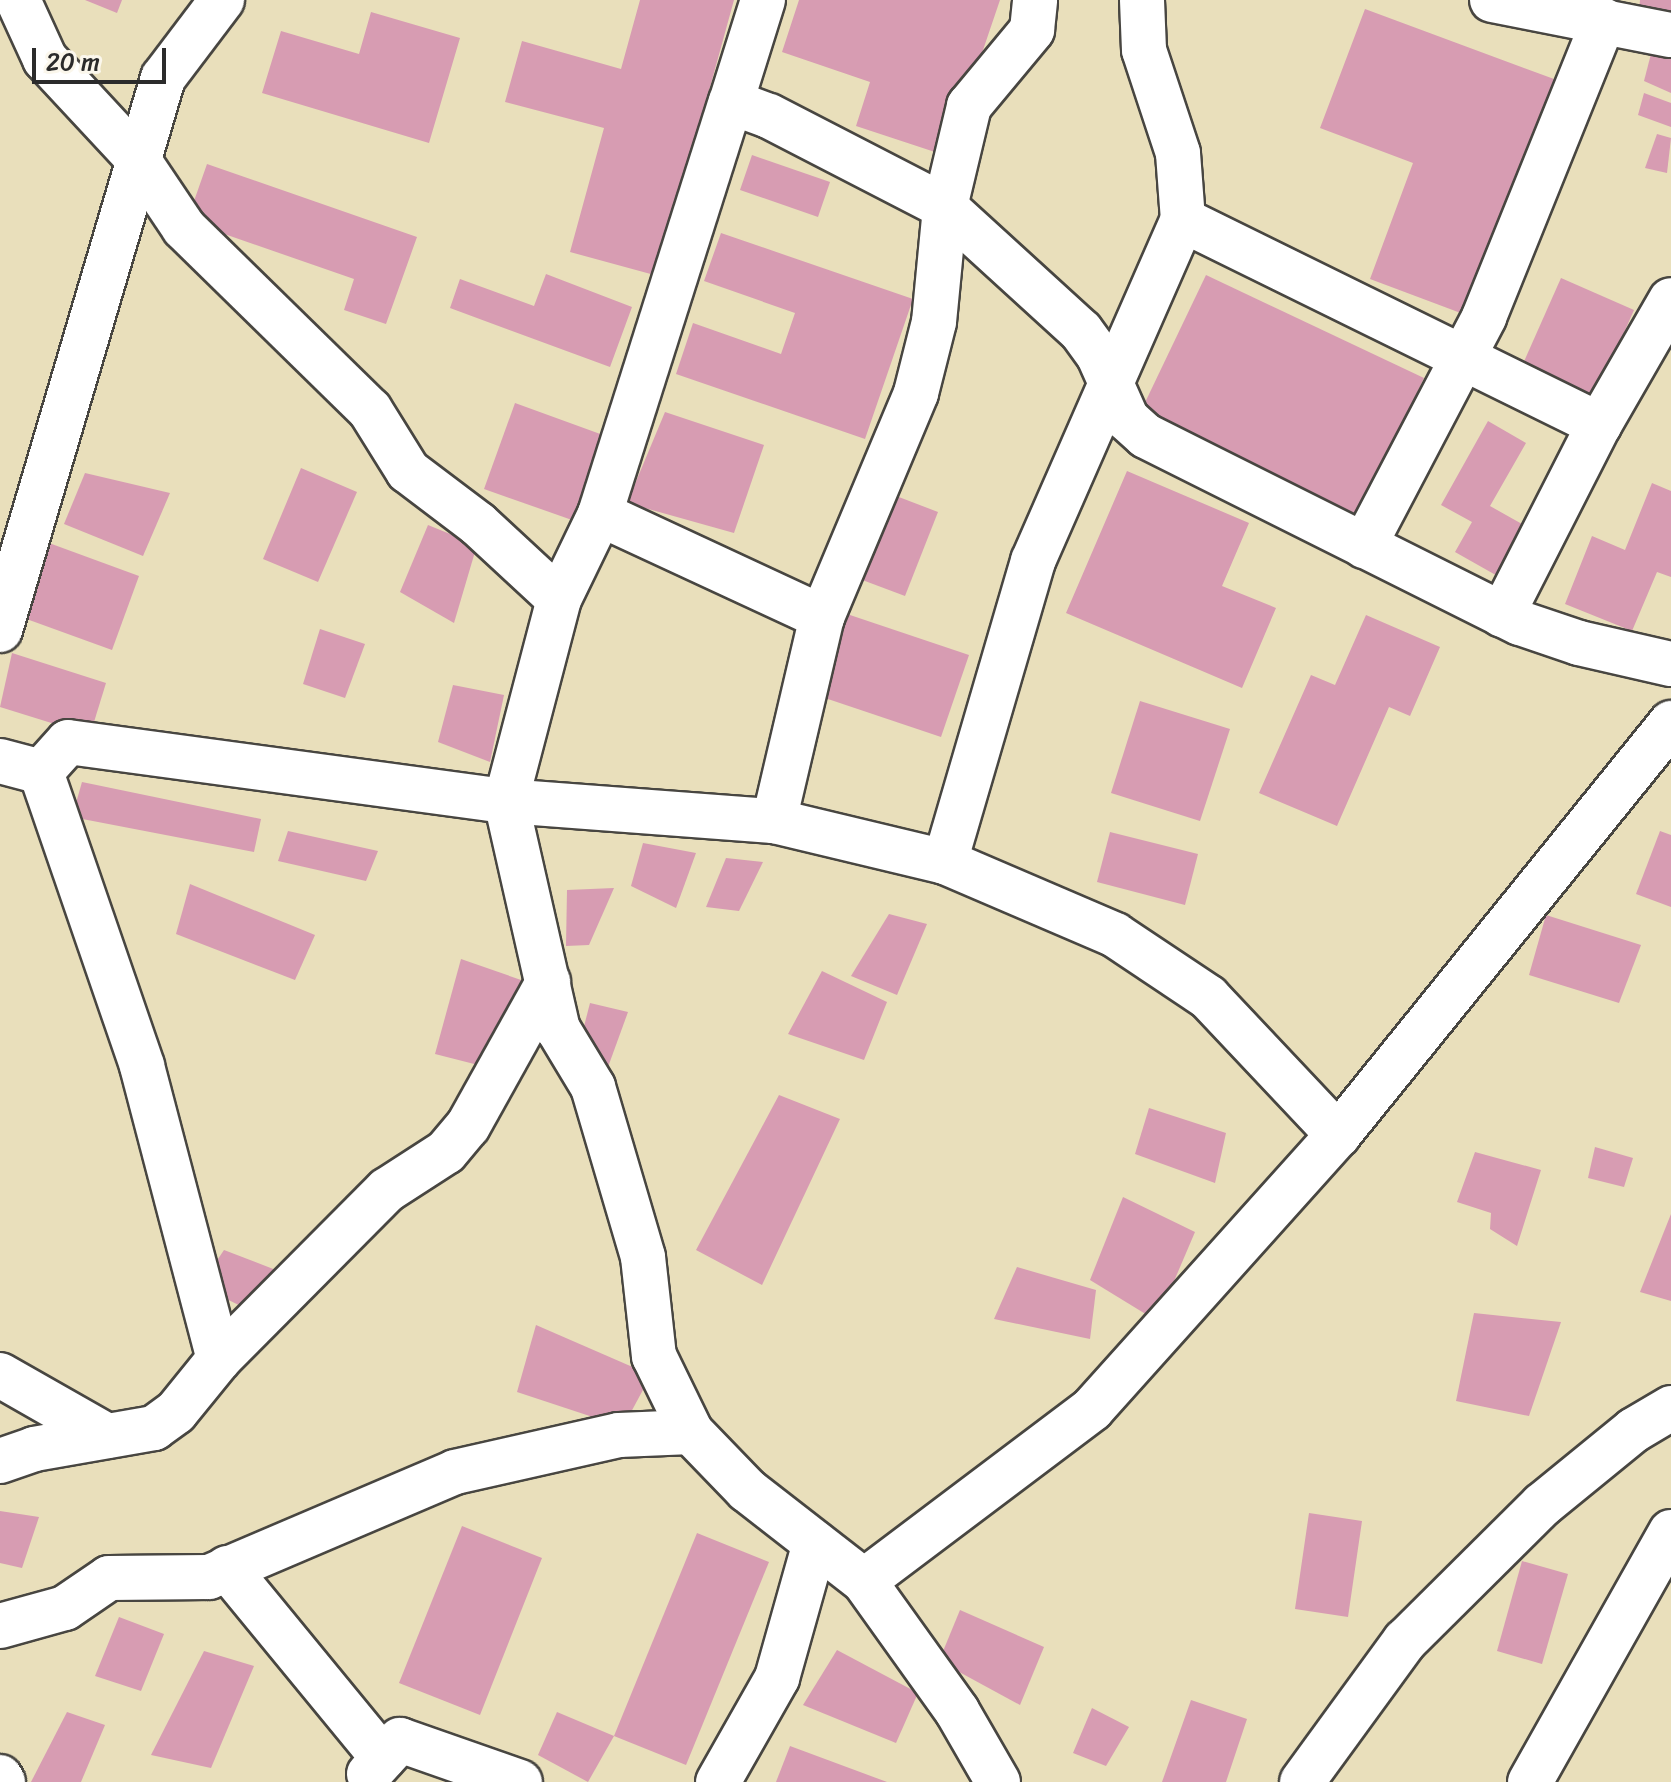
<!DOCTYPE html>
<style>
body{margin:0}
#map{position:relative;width:1671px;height:1782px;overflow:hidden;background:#e9dfbb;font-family:Sriracha,sans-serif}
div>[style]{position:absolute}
.building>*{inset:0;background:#d79cb2}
.roads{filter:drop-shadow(2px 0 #484641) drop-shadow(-2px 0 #484641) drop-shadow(0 2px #484641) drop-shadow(0 -2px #484641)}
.minor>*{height:44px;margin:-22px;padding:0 22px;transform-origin:22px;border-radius:22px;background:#fff}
span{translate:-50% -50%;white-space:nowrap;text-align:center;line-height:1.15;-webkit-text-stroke:7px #fbf7ec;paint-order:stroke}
.scale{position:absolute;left:32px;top:48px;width:134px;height:36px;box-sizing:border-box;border:4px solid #2b2b2b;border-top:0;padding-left:10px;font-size:24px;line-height:28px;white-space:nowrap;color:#2b2b2b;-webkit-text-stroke:6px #fbf7ec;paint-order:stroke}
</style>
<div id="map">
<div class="building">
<i style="clip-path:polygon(85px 0,122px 0,117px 13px)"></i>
<i style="clip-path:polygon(640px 0,734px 0,658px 276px,570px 252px,604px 128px,505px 102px,522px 41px,621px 69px)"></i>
<i style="clip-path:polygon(799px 0,1000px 0,947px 156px,856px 126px,870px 82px,782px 52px)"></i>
<i style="clip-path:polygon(1640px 0,1671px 0,1671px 18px,1639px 12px)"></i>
<i style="clip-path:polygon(1365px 9px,1554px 79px,1466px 315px,1370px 279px,1413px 163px,1320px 128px)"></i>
<i style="clip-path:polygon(371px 12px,460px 38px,429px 143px,262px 93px,281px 31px,359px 54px)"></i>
<i style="clip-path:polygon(1652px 50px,1671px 56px,1671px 93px,1644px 81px)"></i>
<i style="clip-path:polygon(1644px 93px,1671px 103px,1671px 127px,1638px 115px)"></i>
<i style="clip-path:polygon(1657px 134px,1671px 138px,1667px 173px,1645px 168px)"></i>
<i style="clip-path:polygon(752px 155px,830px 182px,818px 217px,740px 190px)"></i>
<i style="clip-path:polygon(207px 164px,417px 237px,386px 324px,344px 310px,354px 279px,187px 221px)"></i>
<i style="clip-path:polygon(721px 233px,913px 299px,865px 439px,676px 374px,693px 323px,781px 354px,795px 313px,704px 281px)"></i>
<i style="clip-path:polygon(546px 274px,632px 307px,610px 367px,450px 308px,460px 279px,534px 306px)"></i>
<i style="clip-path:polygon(1206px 275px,1424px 378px,1358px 517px,1140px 413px)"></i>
<i style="clip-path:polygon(1561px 278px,1634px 310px,1591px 407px,1518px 375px)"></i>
<i style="clip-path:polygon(515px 403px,603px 435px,572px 520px,484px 489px)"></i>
<i style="clip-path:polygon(665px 412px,764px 445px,734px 533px,627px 503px)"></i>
<i style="clip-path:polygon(1488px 421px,1526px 443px,1490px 506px,1529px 528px,1501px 578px,1455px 552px,1472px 522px,1441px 505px)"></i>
<i style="clip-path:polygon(301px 468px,357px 492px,318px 582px,263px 559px)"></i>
<i style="clip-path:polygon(1127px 471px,1249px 523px,1222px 586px,1276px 608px,1242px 688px,1066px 613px)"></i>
<i style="clip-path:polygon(85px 473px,170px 493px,143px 556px,64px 524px)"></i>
<i style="clip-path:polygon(1652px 483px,1671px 491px,1671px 577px,1657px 572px,1632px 631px,1565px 604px,1592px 536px,1625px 550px)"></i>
<i style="clip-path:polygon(891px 494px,938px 512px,905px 596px,857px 578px)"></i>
<i style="clip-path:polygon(428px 525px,477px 545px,454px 623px,400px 592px)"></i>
<i style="clip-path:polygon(49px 543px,139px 576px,112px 650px,21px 617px)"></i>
<i style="clip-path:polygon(847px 614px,969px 655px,941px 737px,819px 696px)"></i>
<i style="clip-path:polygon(1366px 615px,1440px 647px,1410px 716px,1389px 707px,1337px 826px,1259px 793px,1311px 675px,1335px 685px)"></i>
<i style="clip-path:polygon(320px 629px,365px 644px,345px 698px,303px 684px)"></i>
<i style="clip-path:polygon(12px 653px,106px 683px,90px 735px,0 707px)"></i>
<i style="clip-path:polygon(453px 685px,504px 695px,490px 762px,438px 742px)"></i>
<i style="clip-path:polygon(1140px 701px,1230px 729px,1200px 821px,1111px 793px)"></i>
<i style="clip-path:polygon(82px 782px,261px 819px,254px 852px,72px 817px)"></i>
<i style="clip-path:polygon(288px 831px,378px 851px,366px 881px,278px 861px)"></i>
<i style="clip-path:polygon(1660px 831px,1671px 835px,1671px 907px,1636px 894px)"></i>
<i style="clip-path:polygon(1110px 832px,1198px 854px,1185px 905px,1097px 882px)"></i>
<i style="clip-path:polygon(643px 843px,696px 853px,676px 908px,631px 886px)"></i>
<i style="clip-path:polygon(726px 858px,763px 862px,739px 911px,706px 907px)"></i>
<i style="clip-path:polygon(190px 884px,315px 935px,295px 980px,176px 934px)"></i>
<i style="clip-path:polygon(614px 888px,589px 945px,566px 946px,567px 890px)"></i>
<i style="clip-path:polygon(889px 914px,927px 924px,897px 995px,851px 976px)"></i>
<i style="clip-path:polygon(1546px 915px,1641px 945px,1619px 1003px,1529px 975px)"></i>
<i style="clip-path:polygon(461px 959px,524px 981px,486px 1067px,435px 1054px)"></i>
<i style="clip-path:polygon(822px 971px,887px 1002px,864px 1060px,788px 1034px)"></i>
<i style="clip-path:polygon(590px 1003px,628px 1012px,608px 1067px,580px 1042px)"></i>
<i style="clip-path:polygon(779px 1095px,840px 1119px,762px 1285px,696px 1250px)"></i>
<i style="clip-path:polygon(1149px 1108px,1226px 1133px,1215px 1183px,1135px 1154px)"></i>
<i style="clip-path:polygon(1595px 1147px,1633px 1158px,1624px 1187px,1588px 1178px)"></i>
<i style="clip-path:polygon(1475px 1152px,1541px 1170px,1517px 1246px,1490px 1229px,1491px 1213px,1457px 1202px)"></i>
<i style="clip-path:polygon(1123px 1197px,1195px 1232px,1157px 1321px,1090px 1280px)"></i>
<i style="clip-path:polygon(1671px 1214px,1671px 1301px,1640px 1292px)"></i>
<i style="clip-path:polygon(224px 1250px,281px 1272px,253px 1312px,200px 1286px)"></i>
<i style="clip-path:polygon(1017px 1267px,1096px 1290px,1090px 1339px,994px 1319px)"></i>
<i style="clip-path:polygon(1474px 1313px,1561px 1322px,1529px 1416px,1456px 1401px)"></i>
<i style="clip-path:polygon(536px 1325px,651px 1375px,623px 1427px,517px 1392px)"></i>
<i style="clip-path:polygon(0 1511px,39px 1517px,22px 1568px,0 1563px)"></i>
<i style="clip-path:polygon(1309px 1513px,1362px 1521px,1348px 1617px,1295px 1609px)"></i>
<i style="clip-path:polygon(462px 1526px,542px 1558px,480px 1715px,399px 1683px)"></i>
<i style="clip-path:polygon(697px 1533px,769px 1562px,686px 1765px,614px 1736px)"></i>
<i style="clip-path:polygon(1522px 1561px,1568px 1574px,1542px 1664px,1497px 1651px)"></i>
<i style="clip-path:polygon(960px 1610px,1044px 1647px,1020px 1705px,939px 1661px)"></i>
<i style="clip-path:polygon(119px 1617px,164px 1634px,141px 1691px,95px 1676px)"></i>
<i style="clip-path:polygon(837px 1650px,918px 1693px,896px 1743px,803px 1705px)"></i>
<i style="clip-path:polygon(204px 1651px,254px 1666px,211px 1768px,151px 1755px)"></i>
<i style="clip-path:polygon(1191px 1700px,1247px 1719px,1226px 1782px,1162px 1782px)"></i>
<i style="clip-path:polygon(1092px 1708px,1129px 1727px,1106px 1766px,1073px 1753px)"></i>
<i style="clip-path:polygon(67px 1712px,105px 1725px,81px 1782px,31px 1782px)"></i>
<i style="clip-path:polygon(557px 1712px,614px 1736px,588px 1782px,538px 1755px)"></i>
<i style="clip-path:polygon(790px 1746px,887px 1782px,776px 1782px)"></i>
</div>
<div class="roads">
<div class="minor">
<i style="left:18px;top:0;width:65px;rotate:65.4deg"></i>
<i style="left:45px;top:59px;width:135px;rotate:47.1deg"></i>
<i style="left:137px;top:158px;width:84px;rotate:56.1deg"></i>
<i style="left:184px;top:228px;width:260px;rotate:44.4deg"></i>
<i style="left:370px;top:410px;width:72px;rotate:58.1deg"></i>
<i style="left:408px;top:471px;width:88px;rotate:37.1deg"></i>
<i style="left:478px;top:524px;width:110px;rotate:42.8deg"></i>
<i style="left:559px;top:599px;width:209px;rotate:104.7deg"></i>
<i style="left:506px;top:801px;width:234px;rotate:77.2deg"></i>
<i style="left:558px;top:1029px;width:68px;rotate:58.9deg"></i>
<i style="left:593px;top:1087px;width:177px;rotate:73.6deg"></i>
<i style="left:643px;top:1257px;width:100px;rotate:83.7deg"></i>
<i style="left:654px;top:1356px;width:85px;rotate:64deg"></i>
<i style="left:691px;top:1432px;width:81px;rotate:46deg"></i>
<i style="left:747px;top:1490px;width:148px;rotate:37.9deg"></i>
<i style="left:864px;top:1581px;width:160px;rotate:54.4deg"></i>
<i style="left:957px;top:1711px;width:82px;rotate:60deg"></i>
<i style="left:763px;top:0;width:107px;rotate:107.4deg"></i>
<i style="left:731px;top:102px;width:40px;rotate:20.2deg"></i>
<i style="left:769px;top:116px;width:198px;rotate:27.3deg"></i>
<i style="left:945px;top:207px;width:184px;rotate:42.4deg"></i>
<i style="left:1081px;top:331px;width:29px;rotate:54deg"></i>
<i style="left:1098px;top:354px;width:71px;rotate:66deg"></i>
<i style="left:1127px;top:419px;width:25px;rotate:42deg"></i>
<i style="left:1146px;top:436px;width:418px;rotate:26.6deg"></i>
<i style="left:1520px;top:623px;width:62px;rotate:18.7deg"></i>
<i style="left:1579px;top:643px;width:94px;rotate:12.9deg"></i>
<i style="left:1492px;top:0;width:182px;rotate:11.1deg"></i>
<i style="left:1183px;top:220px;width:464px;rotate:26.2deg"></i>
<i style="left:600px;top:514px;width:245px;rotate:24.9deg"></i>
<i style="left:1364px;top:546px;width:259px;rotate:-62.3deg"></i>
<i style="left:1484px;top:317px;width:320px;rotate:-68deg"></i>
<i style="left:559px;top:599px;width:94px;rotate:-64.2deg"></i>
<i style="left:600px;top:514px;width:432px;rotate:-72.4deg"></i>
<i style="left:1502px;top:615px;width:213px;rotate:-63deg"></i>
<i style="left:1599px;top:425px;width:144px;rotate:-60.1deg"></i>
<i style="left:0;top:630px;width:576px;rotate:-73.55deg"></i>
<i style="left:163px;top:78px;width:98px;rotate:-52.9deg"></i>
<i style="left:0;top:761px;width:42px;rotate:15deg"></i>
<i style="left:41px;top:772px;width:40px;rotate:-48deg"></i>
<i style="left:68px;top:742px;width:442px;rotate:7.7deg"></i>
<i style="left:506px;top:801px;width:269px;rotate:4.3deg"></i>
<i style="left:774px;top:821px;width:176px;rotate:13.5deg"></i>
<i style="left:945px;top:862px;width:185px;rotate:23.2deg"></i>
<i style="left:1115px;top:935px;width:112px;rotate:33.7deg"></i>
<i style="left:1208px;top:997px;width:190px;rotate:46.7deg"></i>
<i style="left:41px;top:772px;width:311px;rotate:71deg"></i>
<i style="left:142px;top:1066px;width:303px;rotate:75.3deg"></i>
<i style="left:774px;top:821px;width:210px;rotate:-76.8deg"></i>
<i style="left:822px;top:617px;width:243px;rotate:-67.2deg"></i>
<i style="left:916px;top:393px;width:73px;rotate:-75.8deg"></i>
<i style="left:934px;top:322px;width:116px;rotate:-84.5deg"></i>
<i style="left:945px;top:207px;width:104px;rotate:-76.6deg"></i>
<i style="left:969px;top:106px;width:99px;rotate:-50.3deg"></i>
<i style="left:1032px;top:30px;width:30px;rotate:-84deg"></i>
<i style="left:945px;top:862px;width:314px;rotate:-73.7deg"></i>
<i style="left:1033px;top:561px;width:373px;rotate:-66.3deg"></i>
<i style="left:1183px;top:220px;width:67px;rotate:-94.3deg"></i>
<i style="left:1178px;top:153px;width:108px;rotate:-108.3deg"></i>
<i style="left:1144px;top:50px;width:50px;rotate:-92.3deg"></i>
<i style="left:0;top:1375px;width:123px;rotate:29.7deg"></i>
<i style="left:0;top:1461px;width:36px;rotate:-19deg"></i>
<i style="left:34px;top:1449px;width:122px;rotate:-9.9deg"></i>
<i style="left:154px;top:1428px;width:27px;rotate:-36deg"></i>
<i style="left:176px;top:1412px;width:68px;rotate:-50.9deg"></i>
<i style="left:219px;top:1359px;width:238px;rotate:-45.2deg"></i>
<i style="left:387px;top:1190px;width:70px;rotate:-32.8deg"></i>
<i style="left:446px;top:1152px;width:34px;rotate:-50deg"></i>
<i style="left:468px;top:1126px;width:165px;rotate:-60.9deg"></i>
<i style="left:227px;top:1568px;width:246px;rotate:50.6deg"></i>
<i style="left:864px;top:1581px;width:286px;rotate:-37deg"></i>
<i style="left:1092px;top:1409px;width:368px;rotate:-48.1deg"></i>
<i style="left:1338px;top:1135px;width:530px;rotate:-51.05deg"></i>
<i style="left:0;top:1626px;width:67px;rotate:-15.5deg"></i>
<i style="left:65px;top:1608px;width:53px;rotate:-34.3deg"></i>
<i style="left:109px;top:1578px;width:100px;rotate:-0.6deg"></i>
<i style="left:209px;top:1577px;width:267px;rotate:-23.1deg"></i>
<i style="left:455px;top:1472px;width:168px;rotate:-12.7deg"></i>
<i style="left:619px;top:1435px;width:72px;rotate:-2.4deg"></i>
<i style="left:369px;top:1774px;width:46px;rotate:-47.6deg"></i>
<i style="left:400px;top:1740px;width:127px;rotate:19.3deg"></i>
<i style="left:0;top:1777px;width:6px;rotate:59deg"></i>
<i style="left:718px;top:1782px;width:120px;rotate:-60.4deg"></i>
<i style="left:777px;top:1678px;width:140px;rotate:-74.3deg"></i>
<i style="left:1302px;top:1782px;width:175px;rotate:-53.9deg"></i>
<i style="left:1405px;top:1641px;width:193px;rotate:-44.8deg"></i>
<i style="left:1542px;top:1505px;width:119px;rotate:-39.2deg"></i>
<i style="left:1634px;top:1430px;width:43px;rotate:-30.7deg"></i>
<i style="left:1530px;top:1782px;width:287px;rotate:-60.6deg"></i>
</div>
</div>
<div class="scale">20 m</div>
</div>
